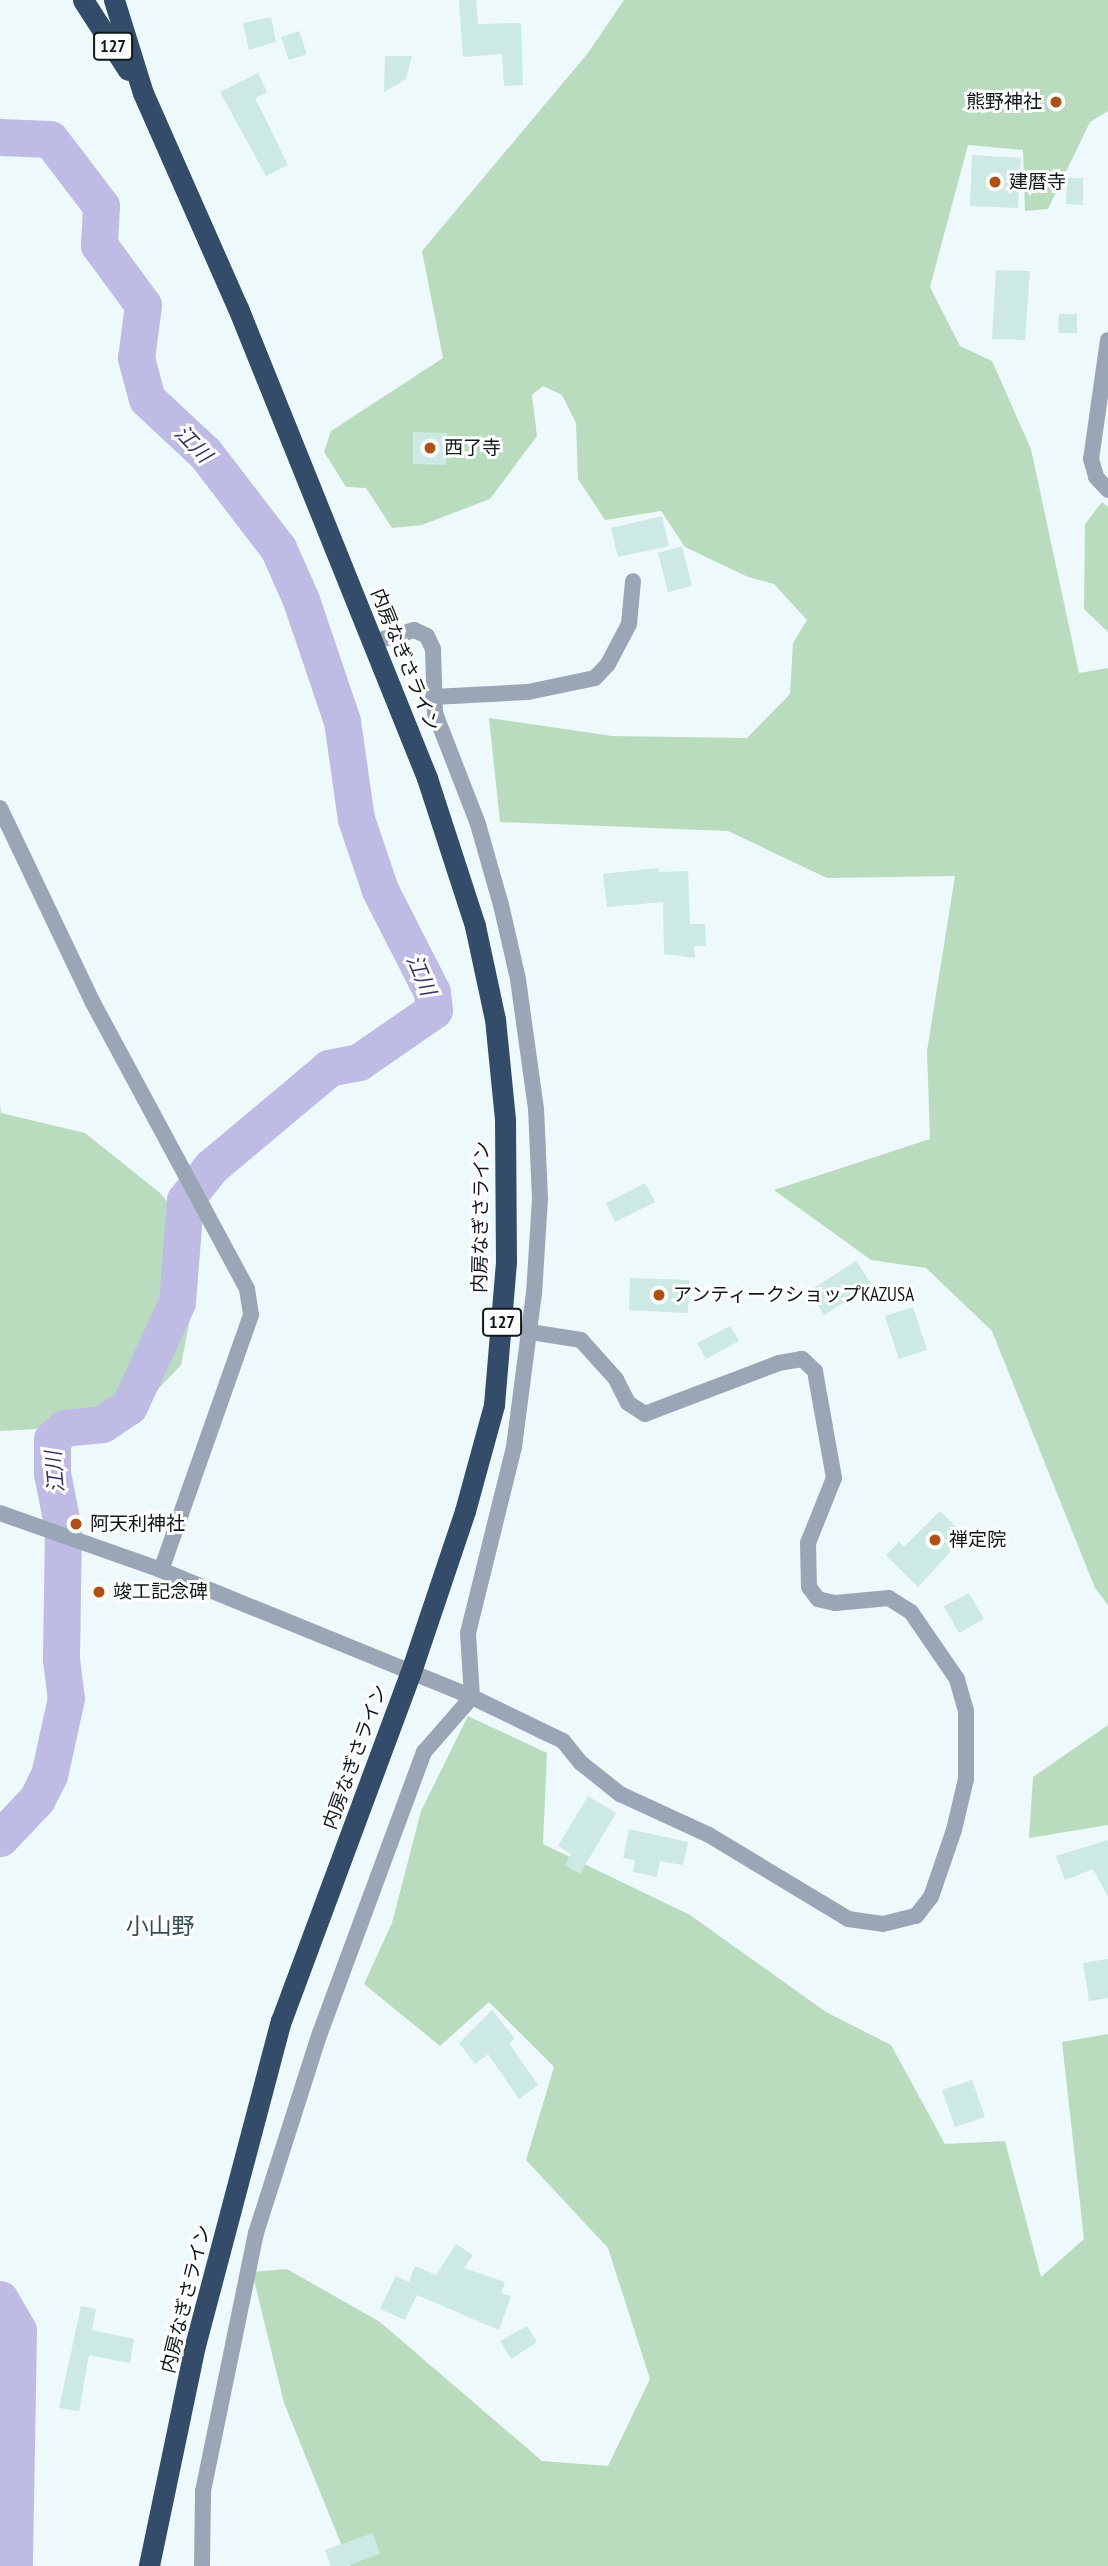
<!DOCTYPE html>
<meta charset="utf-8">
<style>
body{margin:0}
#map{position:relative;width:1108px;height:2566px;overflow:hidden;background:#eef9fc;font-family:"PT Sans Narrow","Noto Sans JP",sans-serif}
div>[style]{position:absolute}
.green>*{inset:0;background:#b9dcbf}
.river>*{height:37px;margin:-18.5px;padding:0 18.5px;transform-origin:18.5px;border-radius:18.5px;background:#bebce5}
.building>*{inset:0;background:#cce9e4}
.street>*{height:16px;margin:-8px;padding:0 8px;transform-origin:8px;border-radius:8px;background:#9aa6b5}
.highway>*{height:21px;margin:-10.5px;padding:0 10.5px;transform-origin:10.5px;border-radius:10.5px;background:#334c69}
.dots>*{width:19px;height:19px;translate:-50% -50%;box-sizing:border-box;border:4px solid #fff;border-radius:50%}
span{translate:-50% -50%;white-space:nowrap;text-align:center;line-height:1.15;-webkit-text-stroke:6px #fff;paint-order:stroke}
.shield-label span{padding:2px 5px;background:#fff;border:2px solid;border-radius:5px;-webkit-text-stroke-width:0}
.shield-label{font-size:18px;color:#0e181b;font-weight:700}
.poi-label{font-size:19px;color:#0e181b}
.right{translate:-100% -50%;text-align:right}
.left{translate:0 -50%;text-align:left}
.street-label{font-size:19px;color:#0e181b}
.water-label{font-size:21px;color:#393366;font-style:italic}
.quarter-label{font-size:23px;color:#364e55}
</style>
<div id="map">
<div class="green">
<i style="clip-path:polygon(624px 0,1108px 0,1108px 111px,1090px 122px,1048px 209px,1025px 211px,1023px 150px,968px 145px,930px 287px,960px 346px,992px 361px,1031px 449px,1079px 673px,1108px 668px,1108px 1605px,1095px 1588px,992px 1331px,926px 1268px,871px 1260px,774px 1190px,930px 1139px,927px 1051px,955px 876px,827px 878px,728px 831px,500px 822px,489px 718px,612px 736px,747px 738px,790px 694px,793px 643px,807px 620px,774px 584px,748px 577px,685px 547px,661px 511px,605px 520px,578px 479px,576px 423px,562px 395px,543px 386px,532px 395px,537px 436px,490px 499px,422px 525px,392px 528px,366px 488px,346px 487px,324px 452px,331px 431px,443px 358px,422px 251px,588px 53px)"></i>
<i style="clip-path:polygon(1102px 502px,1108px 507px,1108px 632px,1084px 609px,1085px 524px)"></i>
<i style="clip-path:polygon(0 1104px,1px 1113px,85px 1133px,160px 1193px,198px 1239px,195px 1293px,181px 1365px,125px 1424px,0 1431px)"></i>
<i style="clip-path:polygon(468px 1716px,547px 1753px,543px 1844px,690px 1915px,826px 2012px,891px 2045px,945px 2144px,1005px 2141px,1041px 2277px,1084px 2239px,1062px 2042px,1108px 2034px,1108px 2566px,350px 2566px,284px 2403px,252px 2272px,287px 2269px,380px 2322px,542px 2461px,608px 2466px,650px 2379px,608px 2248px,526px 2160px,554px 2067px,489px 2002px,440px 2046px,364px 1984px,392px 1923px,421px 1811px)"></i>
<i style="clip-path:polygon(1108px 1725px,1108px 1825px,1029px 1838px,1033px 1777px)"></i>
</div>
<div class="river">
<i style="left:0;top:137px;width:50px;rotate:2.3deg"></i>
<i style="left:50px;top:139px;width:84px;rotate:52.7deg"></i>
<i style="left:101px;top:206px;width:39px;rotate:93deg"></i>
<i style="left:99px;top:245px;width:74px;rotate:53.7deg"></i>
<i style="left:143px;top:305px;width:53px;rotate:97.5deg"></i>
<i style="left:136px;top:358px;width:42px;rotate:75deg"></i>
<i style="left:147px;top:399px;width:79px;rotate:43deg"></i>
<i style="left:205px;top:453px;width:120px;rotate:52.5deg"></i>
<i style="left:278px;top:548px;width:57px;rotate:66.1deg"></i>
<i style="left:301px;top:600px;width:128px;rotate:71.3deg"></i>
<i style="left:342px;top:721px;width:99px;rotate:81.9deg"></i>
<i style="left:356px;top:819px;width:75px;rotate:71.3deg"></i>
<i style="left:380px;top:890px;width:114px;rotate:63deg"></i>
<i style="left:432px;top:992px;width:18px;rotate:84deg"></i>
<i style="left:434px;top:1010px;width:91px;rotate:145.3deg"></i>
<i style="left:359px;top:1062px;width:31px;rotate:169deg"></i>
<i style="left:329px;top:1068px;width:154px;rotate:140deg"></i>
<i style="left:211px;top:1167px;width:42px;rotate:128.2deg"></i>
<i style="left:185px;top:1200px;width:102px;rotate:94.5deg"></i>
<i style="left:177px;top:1302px;width:115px;rotate:114.8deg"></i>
<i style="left:129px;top:1406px;width:32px;rotate:146deg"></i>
<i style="left:102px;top:1424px;width:38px;rotate:174deg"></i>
<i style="left:64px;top:1428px;width:16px;rotate:137deg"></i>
<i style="left:52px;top:1439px;width:34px;rotate:90deg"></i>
<i style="left:52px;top:1473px;width:57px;rotate:78.9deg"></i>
<i style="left:63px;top:1529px;width:130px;rotate:90.9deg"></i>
<i style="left:61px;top:1659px;width:39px;rotate:83deg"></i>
<i style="left:66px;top:1698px;width:79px;rotate:102.4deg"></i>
<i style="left:49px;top:1775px;width:27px;rotate:117deg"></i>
<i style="left:37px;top:1799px;width:54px;rotate:133.5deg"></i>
<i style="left:0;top:2299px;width:36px;rotate:60deg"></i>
<i style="left:18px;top:2330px;width:236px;rotate:91deg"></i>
</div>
<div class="building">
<i style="clip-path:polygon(459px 0,476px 0,478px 24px,521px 23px,523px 85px,504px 86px,502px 54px,463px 57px)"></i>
<i style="clip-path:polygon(271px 17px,276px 42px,249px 50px,243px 23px)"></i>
<i style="clip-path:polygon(299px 31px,307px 54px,289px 60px,281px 37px)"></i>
<i style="clip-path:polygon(385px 56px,412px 56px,406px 79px,384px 92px)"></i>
<i style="clip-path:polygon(258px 73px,267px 92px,255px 98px,288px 165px,266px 176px,220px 92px)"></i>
<i style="clip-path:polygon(972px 155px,1021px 158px,1018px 208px,970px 206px)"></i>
<i style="clip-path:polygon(1067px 178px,1083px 178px,1083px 205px,1066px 204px)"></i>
<i style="clip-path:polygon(996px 270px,1030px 271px,1025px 340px,992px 339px)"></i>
<i style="clip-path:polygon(1059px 314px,1077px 314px,1077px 333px,1058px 333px)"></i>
<i style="clip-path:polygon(413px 432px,447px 433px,446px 465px,413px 464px)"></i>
<i style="clip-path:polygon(662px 516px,669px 546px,618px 557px,611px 528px)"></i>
<i style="clip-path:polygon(682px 546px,692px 586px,668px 592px,658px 553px)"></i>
<i style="clip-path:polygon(658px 868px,659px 872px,688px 871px,690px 924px,705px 924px,706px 946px,694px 946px,695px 958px,664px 954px,663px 902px,607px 907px,603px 874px)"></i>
<i style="clip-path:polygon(645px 1183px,655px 1202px,615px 1222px,606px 1203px)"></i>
<i style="clip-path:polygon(856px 1261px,872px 1285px,824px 1315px,809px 1291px)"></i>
<i style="clip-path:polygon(630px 1278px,689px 1280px,688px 1313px,629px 1310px)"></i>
<i style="clip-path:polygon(913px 1307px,927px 1350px,899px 1359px,885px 1316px)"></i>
<i style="clip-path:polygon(730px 1326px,739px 1341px,706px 1359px,697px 1343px)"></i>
<i style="clip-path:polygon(940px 1511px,965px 1536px,918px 1587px,886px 1555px,899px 1542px,904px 1547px)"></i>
<i style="clip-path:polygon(969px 1593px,984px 1619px,959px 1633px,944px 1606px)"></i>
<i style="clip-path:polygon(588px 1796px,616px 1813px,580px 1874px,565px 1865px,571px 1854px,558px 1846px)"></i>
<i style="clip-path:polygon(629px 1829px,688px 1842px,683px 1865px,660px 1861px,657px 1877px,633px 1872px,635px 1860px,623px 1858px)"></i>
<i style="clip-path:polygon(1108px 1840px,1108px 1897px,1093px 1869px,1065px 1880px,1056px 1856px)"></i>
<i style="clip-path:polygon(1108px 1959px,1108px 1998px,1089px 2001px,1083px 1963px)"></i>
<i style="clip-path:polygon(492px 2010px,515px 2039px,509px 2043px,538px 2085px,519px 2099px,488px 2054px,475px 2064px,459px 2043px)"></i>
<i style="clip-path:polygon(972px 2080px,985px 2117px,955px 2127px,942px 2090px)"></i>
<i style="clip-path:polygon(456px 2244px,473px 2255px,464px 2268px,505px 2282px,501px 2293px,511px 2296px,499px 2330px,417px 2295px,405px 2320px,380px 2309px,396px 2276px,409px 2282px,415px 2266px,436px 2275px)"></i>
<i style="clip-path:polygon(81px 2306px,96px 2309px,92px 2330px,134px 2339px,130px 2363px,89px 2355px,79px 2411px,59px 2408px)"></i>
<i style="clip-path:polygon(527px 2326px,537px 2342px,511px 2359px,500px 2341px)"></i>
<i style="clip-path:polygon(373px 2533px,380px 2554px,346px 2566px,331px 2566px,325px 2550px)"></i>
</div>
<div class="street">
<i style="left:1108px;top:340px;width:120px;rotate:98.1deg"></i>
<i style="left:1091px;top:459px;width:19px;rotate:74deg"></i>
<i style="left:1096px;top:477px;width:18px;rotate:47deg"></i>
<i style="left:433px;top:697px;width:95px;rotate:-3deg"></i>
<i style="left:528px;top:692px;width:68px;rotate:-11.8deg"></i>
<i style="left:595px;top:678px;width:19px;rotate:-47deg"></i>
<i style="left:608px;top:664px;width:45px;rotate:-62.3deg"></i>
<i style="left:629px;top:624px;width:43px;rotate:-84.7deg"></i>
<i style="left:0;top:808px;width:214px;rotate:64.5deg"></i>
<i style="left:92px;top:1001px;width:327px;rotate:61.7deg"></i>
<i style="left:247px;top:1289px;width:26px;rotate:81deg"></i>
<i style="left:251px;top:1315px;width:270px;rotate:109.4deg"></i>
<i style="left:0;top:1513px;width:171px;rotate:19.5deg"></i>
<i style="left:161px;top:1570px;width:336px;rotate:22.2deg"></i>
<i style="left:472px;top:1697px;width:78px;rotate:25.9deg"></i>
<i style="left:542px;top:1731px;width:23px;rotate:25deg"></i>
<i style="left:563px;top:1741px;width:28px;rotate:51deg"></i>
<i style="left:581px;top:1763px;width:50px;rotate:38.5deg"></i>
<i style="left:620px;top:1794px;width:98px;rotate:24.7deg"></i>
<i style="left:709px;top:1835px;width:162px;rotate:31.1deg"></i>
<i style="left:848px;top:1919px;width:35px;rotate:8deg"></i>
<i style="left:883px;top:1924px;width:34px;rotate:-14deg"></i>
<i style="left:916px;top:1916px;width:24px;rotate:-52deg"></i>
<i style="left:931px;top:1897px;width:71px;rotate:-71.1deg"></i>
<i style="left:954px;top:1830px;width:52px;rotate:-76.8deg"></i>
<i style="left:966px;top:1779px;width:68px;rotate:-90deg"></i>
<i style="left:966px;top:1711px;width:33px;rotate:-106deg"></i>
<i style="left:957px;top:1679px;width:81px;rotate:-124.5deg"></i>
<i style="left:911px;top:1612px;width:26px;rotate:-148deg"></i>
<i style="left:889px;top:1598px;width:54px;rotate:174.7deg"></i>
<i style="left:835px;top:1603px;width:17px;rotate:-167deg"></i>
<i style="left:818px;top:1599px;width:15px;rotate:-127deg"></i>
<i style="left:809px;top:1587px;width:44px;rotate:-91.3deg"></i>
<i style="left:808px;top:1543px;width:70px;rotate:-68.2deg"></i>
<i style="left:834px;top:1478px;width:109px;rotate:-100.1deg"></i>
<i style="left:815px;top:1371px;width:18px;rotate:-137deg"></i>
<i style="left:802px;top:1359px;width:23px;rotate:170deg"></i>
<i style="left:779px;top:1363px;width:143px;rotate:159.2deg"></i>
<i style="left:645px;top:1414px;width:20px;rotate:-147deg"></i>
<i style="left:628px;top:1403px;width:27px;rotate:-117deg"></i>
<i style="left:616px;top:1379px;width:52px;rotate:-131.9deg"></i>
<i style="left:581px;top:1340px;width:52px;rotate:-171.1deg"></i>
<i style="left:202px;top:2566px;width:75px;rotate:-89.2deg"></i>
<i style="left:203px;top:2491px;width:263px;rotate:-78.4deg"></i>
<i style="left:256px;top:2233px;width:210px;rotate:-72.3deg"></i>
<i style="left:320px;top:2033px;width:300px;rotate:-69.7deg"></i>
<i style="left:424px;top:1752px;width:73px;rotate:-48.9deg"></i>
<i style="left:472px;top:1697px;width:64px;rotate:-93.6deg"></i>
<i style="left:468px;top:1633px;width:192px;rotate:-76.1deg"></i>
<i style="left:514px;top:1447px;width:154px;rotate:-82.6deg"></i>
<i style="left:534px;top:1294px;width:95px;rotate:-86.4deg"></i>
<i style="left:540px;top:1199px;width:90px;rotate:-92.5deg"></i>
<i style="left:536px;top:1109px;width:131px;rotate:-97.9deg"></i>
<i style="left:518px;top:979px;width:76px;rotate:-102.9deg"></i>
<i style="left:501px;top:905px;width:84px;rotate:-105.9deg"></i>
<i style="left:478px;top:824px;width:119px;rotate:-111.2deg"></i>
<i style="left:435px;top:713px;width:64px;rotate:-91.8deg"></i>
<i style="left:433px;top:649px;width:14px;rotate:-115deg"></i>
<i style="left:427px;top:636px;width:14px;rotate:-155deg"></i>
<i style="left:414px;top:630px;width:43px;rotate:163.7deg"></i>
</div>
<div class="highway">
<i style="left:83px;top:0;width:83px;rotate:57.3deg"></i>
<i style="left:114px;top:0;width:97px;rotate:72.7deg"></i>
<i style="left:143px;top:93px;width:235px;rotate:66.2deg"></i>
<i style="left:238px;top:308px;width:507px;rotate:68.09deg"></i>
<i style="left:427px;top:778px;width:156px;rotate:72deg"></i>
<i style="left:475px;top:926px;width:95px;rotate:77.9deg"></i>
<i style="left:495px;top:1019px;width:101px;rotate:84.3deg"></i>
<i style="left:505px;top:1120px;width:142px;rotate:89.6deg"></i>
<i style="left:506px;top:1262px;width:144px;rotate:94.8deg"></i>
<i style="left:494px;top:1405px;width:110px;rotate:105.3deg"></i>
<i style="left:465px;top:1511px;width:172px;rotate:108.6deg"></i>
<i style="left:410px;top:1674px;width:369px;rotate:110.4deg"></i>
<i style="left:281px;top:2020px;width:336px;rotate:104.8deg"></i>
<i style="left:195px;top:2345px;width:226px;rotate:101.8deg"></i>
</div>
<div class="dots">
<i style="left:1056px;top:102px;background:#b25012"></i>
<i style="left:995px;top:182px;background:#b25012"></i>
<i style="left:430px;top:448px;background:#b25012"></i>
<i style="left:659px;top:1295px;background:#b25012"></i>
<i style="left:76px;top:1524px;background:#b25012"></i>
<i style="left:935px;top:1540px;background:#b25012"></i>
<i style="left:99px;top:1592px;background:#b25012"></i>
</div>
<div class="shield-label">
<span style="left:113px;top:46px">127</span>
<span style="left:502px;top:1322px">127</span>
</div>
<div class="poi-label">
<span class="right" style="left:1042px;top:102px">熊野神社</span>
<span class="left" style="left:1009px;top:182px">建暦寺</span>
<span class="left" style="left:444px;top:448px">西了寺</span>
<span class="left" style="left:673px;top:1295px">アンティークショップKAZUSA</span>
<span class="left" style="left:90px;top:1524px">阿天利神社</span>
<span class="left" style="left:949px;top:1540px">禅定院</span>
<span class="left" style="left:113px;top:1592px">竣工記念碑</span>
</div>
<div class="street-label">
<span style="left:405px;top:660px;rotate:68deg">内房なぎさライン</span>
<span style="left:481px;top:1217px;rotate:-89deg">内房なぎさライン</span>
<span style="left:355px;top:1757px;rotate:-70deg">内房なぎさライン</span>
<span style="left:186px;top:2299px;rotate:-76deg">内房なぎさライン</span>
</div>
<div class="water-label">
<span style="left:193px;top:444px;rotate:46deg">江川</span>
<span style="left:421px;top:975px;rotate:67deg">江川</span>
<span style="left:55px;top:1472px;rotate:-95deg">江川</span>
</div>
<div class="quarter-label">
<span style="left:160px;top:1926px">小山野</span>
</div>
</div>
